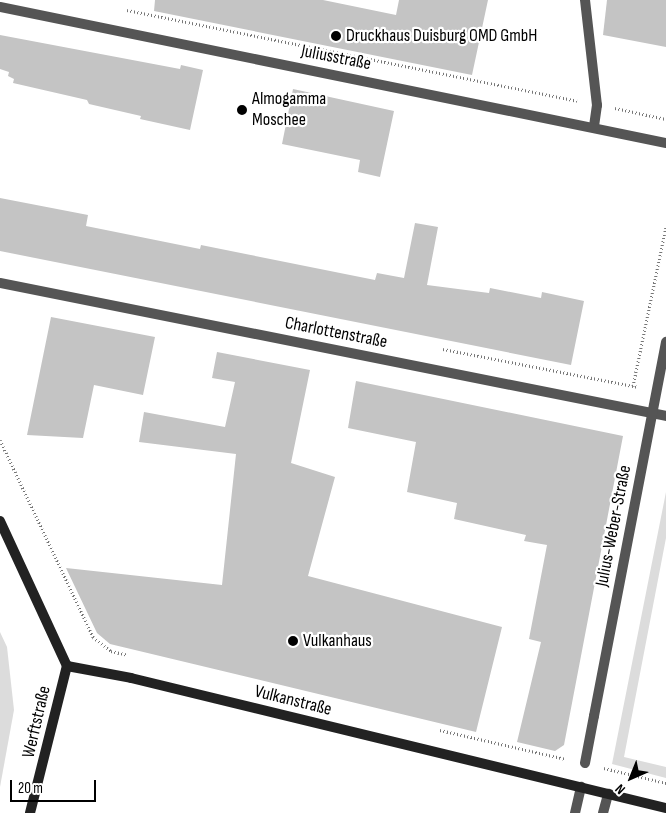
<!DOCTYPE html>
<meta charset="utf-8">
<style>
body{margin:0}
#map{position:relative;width:666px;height:813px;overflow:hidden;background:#fff;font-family:"Sofia Sans Condensed",sans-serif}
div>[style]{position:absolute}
.green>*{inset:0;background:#dcdcdc}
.building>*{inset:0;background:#c4c4c4}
.path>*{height:3px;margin-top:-1.5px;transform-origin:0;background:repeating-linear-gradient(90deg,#777 0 1px,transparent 0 3.5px)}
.service>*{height:10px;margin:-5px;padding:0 5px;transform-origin:5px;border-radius:5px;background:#555}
.pedestrian>*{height:10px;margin:-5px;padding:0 5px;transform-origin:5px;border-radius:5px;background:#555}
.minor>*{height:10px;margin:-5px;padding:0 5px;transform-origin:5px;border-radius:5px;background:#555}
.secondary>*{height:10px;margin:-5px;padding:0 5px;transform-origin:5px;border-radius:5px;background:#222}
.dots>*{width:14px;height:14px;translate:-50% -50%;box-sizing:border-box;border:2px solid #fff;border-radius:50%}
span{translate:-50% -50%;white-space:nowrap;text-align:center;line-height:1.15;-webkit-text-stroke:4.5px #fff;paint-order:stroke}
.poi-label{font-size:18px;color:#000}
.left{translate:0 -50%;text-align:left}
.street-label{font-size:18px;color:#000}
.north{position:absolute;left:606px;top:753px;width:50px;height:50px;-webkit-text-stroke:4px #fff;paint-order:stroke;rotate:224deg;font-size:14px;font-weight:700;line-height:20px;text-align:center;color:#000}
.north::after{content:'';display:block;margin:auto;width:18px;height:22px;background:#000;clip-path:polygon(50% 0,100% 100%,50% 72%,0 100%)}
.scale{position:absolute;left:10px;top:780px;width:86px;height:22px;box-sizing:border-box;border:2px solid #000;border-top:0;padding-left:6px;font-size:15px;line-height:18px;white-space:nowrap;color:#000;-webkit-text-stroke:4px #fff;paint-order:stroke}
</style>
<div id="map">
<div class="green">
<i style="clip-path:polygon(666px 492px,666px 538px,624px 757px,666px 767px,666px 778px,612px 764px)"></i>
<i style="clip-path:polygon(0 632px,7px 647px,14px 710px,0 787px)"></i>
</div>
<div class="building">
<i style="clip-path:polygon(155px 0,323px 0,396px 15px,399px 0,488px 0,472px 75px,154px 11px)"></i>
<i style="clip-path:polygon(607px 0,666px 0,666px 47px,603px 35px)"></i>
<i style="clip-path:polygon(0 35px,180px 69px,181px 65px,203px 70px,190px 130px,140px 119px,141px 116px,89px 104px,87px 100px,13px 83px,14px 79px,8px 76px,9px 72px,0 69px)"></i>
<i style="clip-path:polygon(293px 89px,394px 111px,380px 177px,358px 172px,360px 160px,282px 144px)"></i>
<i style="clip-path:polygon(0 198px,88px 215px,86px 226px,200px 249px,201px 245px,375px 280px,377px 273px,404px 278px,415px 223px,438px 227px,427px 285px,489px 293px,490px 288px,541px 298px,542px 292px,584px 301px,571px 365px,0 251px)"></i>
<i style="clip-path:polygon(51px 317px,155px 337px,143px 395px,94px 385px,83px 438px,27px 435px)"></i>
<i style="clip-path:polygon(217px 352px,310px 370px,291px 463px,335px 477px,308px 576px,502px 627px,476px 732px,110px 644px,97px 633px,66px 568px,222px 585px,236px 454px,139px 442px,144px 412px,225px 427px,235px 382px,212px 378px)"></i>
<i style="clip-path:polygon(356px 381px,623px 436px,564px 745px,555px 751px,517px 742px,541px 642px,529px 639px,547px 545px,524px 541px,526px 535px,454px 519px,457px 503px,407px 492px,416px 442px,348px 428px)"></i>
</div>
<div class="path">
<i style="left:127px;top:10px;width:459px;rotate:11.4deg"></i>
<i style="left:615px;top:108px;width:52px;rotate:12.2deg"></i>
<i style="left:443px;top:349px;width:199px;rotate:11deg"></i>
<i style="left:633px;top:386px;width:162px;rotate:-78.3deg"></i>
<i style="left:0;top:440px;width:218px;rotate:64.7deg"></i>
<i style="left:93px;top:637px;width:23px;rotate:38deg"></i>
<i style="left:111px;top:651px;width:17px;rotate:13deg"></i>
<i style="left:440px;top:730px;width:129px;rotate:13deg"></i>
<i style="left:604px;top:768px;width:64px;rotate:13.6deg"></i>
</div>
<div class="service">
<i style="left:585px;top:0;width:106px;rotate:83.5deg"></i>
<i style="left:597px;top:105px;width:22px;rotate:98deg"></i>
<i style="left:575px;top:813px;width:27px;rotate:-77deg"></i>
<i style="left:603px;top:813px;width:20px;rotate:-75deg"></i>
</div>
<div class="pedestrian">
<i style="left:585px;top:763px;width:48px;rotate:-79.2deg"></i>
</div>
<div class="minor">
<i style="left:0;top:7px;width:680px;rotate:11.54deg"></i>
<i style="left:0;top:283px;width:679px;rotate:11.29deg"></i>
<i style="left:594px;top:716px;width:381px;rotate:-79.1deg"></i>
</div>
<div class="secondary">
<i style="left:0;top:521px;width:160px;rotate:65.2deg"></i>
<i style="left:67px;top:666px;width:65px;rotate:10.6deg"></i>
<i style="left:131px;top:678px;width:551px;rotate:13.66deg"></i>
<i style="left:30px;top:813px;width:152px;rotate:-75.9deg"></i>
</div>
<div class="dots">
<i style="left:336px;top:36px;background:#000"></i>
<i style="left:242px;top:110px;background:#000"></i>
<i style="left:293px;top:641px;background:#000"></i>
</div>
<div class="poi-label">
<span class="left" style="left:346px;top:36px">Druckhaus Duisburg OMD GmbH</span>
<span class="left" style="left:252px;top:110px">Almogamma<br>Moschee</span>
<span class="left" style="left:303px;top:641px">Vulkanhaus</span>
</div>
<div class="street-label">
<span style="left:336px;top:58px;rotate:11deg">Juliusstraße</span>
<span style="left:336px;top:333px;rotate:11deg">Charlottenstraße</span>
<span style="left:614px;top:526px;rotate:-79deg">Julius-Weber-Straße</span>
<span style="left:293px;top:701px;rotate:14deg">Vulkanstraße</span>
<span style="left:37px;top:722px;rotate:-77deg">Werftstraße</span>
</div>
<div class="north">N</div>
<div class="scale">20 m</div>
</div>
